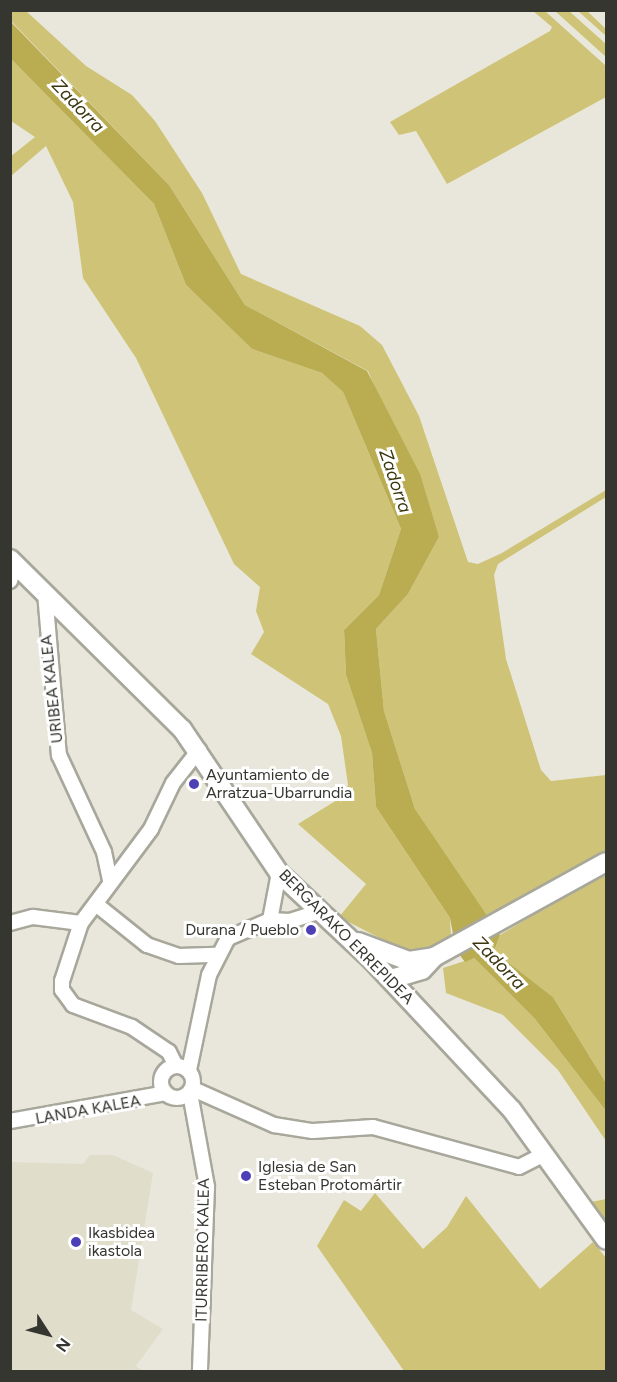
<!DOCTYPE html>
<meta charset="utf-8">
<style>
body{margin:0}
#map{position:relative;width:617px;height:1382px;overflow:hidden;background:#e9e7db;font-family:Figtree,sans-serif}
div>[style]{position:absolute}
.built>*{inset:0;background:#e0deca}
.green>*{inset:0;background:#cec376}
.water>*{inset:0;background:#baad51}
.roads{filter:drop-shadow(2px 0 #a8a79b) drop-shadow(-2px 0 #a8a79b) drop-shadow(0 2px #a8a79b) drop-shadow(0 -2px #a8a79b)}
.street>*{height:14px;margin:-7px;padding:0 7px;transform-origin:7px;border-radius:7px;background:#fff}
.street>.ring{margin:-7px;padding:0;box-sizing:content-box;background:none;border:14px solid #fff;border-radius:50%}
.secondary>*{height:18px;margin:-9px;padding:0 9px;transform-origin:9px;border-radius:9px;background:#fff}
.dots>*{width:16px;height:16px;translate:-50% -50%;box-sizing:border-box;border:3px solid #fff;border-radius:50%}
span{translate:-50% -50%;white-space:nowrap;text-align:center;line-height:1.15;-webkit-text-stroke:6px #fff;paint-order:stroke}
.street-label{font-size:16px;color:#363631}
.poi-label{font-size:16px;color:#363631}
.left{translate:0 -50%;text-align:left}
.right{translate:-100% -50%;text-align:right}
.water-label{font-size:18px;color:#3b350d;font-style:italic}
.frame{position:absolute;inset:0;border:12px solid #363631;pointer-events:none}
.north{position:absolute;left:18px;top:1304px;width:60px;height:60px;-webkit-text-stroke:4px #fff;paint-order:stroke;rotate:126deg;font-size:16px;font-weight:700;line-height:24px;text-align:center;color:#363631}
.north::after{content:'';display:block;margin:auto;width:21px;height:27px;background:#363631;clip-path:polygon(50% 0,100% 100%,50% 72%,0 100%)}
</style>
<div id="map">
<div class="built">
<i style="clip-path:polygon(90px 1155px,113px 1155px,153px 1173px,131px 1310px,163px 1329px,136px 1366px,142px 1371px,11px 1371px,11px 1162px,83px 1164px)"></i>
</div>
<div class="green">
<i style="clip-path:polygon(11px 11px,26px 11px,86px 66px,132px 95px,155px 121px,202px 193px,241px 274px,360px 326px,382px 345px,419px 416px,468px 562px,478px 564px,502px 553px,606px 490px,606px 497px,498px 564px,494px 575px,506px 659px,541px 770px,551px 781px,606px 775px,606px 851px,486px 917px,415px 809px,384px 711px,376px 629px,408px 594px,439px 537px,368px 371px,245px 305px,169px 185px,11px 21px)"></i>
<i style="clip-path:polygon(533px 11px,545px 11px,606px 66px,606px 97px,447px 184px,416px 131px,399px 135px,390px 122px,550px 31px,552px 27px)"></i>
<i style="clip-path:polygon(555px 11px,569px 11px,606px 44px,606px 57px)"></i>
<i style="clip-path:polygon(578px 11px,587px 11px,606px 29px,606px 36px)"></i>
<i style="clip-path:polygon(11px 59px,154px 204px,186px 285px,252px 349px,322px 373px,343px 392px,401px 529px,379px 595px,344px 630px,346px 675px,372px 753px,376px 807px,450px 918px,451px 936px,420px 952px,397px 947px,339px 917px,366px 884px,298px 824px,342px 797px,348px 785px,341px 736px,328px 704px,251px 654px,264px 632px,256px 611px,260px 587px,234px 564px,136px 358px,83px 278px,73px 202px,46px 146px,11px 176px,10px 157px,35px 137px,11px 121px)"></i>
<i style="clip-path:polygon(606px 871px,606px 1083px,553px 997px,494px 951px,500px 935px)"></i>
<i style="clip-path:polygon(474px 958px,535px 1019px,606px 1111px,606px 1141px,558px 1070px,503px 1015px,446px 993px,443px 968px)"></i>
<i style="clip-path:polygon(375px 1193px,423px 1249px,447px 1227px,466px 1196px,540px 1289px,593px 1242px,606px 1258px,606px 1371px,404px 1371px,317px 1246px,344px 1200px,361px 1211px)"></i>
<i style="clip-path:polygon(606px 1199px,606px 1228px,591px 1202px)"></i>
</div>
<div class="water">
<i style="clip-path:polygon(10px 21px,169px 185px,245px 305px,367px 371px,420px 474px,439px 537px,408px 594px,376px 629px,384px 711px,415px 809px,500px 935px,494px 951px,553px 997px,606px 1083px,606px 1111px,535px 1019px,474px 958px,465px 962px,456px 950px,450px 918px,376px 807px,372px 753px,346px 675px,344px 630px,379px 595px,401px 529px,343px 392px,322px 373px,252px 349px,186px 285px,154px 204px,11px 59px)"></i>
</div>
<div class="roads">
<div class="street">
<i style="left:10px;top:581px;width:18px;rotate:-74deg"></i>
<i style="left:45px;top:593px;width:163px;rotate:85.1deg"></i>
<i style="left:59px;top:755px;width:107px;rotate:65.1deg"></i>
<i style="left:104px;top:852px;width:30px;rotate:78deg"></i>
<i style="left:97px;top:905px;width:64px;rotate:38.7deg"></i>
<i style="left:147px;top:945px;width:34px;rotate:19deg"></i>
<i style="left:179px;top:956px;width:37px;rotate:-2deg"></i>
<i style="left:270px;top:920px;width:48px;rotate:-79.2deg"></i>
<i style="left:10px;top:923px;width:24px;rotate:-15deg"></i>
<i style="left:33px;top:917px;width:48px;rotate:7.1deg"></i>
<i class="ring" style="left:161px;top:1066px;width:18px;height:18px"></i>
<i style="left:176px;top:1066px;width:16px;rotate:-117deg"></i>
<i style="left:169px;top:1052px;width:45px;rotate:-146deg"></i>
<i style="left:132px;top:1027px;width:63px;rotate:-159.6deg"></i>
<i style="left:73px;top:1005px;width:19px;rotate:-126deg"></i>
<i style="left:62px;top:990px;width:9px;rotate:-90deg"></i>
<i style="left:62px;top:981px;width:61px;rotate:-71.9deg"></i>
<i style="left:81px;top:923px;width:117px;rotate:-53.3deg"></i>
<i style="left:151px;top:829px;width:51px;rotate:-64.4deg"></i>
<i style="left:173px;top:783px;width:42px;rotate:-51.8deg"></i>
<i style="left:189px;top:1070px;width:97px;rotate:-78.1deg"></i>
<i style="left:209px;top:975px;width:42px;rotate:-62.8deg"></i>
<i style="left:228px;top:938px;width:46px;rotate:-23.2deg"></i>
<i style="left:270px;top:920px;width:20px;rotate:3deg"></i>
<i style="left:290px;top:921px;width:29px;rotate:-18deg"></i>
<i style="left:193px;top:1089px;width:89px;rotate:24deg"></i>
<i style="left:274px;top:1125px;width:39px;rotate:9deg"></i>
<i style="left:313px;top:1131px;width:60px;rotate:-3.8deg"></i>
<i style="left:373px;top:1127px;width:151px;rotate:15.3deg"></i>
<i style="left:519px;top:1167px;width:27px;rotate:-27deg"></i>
<i style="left:190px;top:1093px;width:96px;rotate:79.7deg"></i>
<i style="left:207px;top:1187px;width:185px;rotate:92.2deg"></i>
<i style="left:10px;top:1121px;width:158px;rotate:-10.2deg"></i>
</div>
<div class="secondary">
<i style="left:10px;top:559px;width:242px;rotate:44.7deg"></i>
<i style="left:182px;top:729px;width:174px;rotate:56deg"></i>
<i style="left:279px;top:873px;width:127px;rotate:43.1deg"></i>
<i style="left:372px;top:960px;width:205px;rotate:47deg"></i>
<i style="left:512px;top:1110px;width:160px;rotate:54.1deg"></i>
<i style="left:358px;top:942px;width:54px;rotate:20.4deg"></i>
<i style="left:409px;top:961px;width:25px;rotate:-9deg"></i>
<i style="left:391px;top:979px;width:32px;rotate:-16deg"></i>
<i style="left:422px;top:970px;width:18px;rotate:-47deg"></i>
<i style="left:434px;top:957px;width:196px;rotate:-28.9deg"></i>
</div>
</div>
<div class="dots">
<i style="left:194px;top:784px;background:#4d40b7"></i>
<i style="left:311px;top:930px;background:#4d40b7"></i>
<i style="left:246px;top:1176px;background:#4d40b7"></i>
<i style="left:76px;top:1242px;background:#4d40b7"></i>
</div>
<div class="street-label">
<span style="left:52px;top:689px;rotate:-96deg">URIBEA KALEA</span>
<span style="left:346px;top:937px;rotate:45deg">BERGARAKO ERREPIDEA</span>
<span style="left:88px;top:1110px;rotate:-10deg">LANDA KALEA</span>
<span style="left:203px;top:1250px;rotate:-89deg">ITURRIBERO KALEA</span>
</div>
<div class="poi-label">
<span class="left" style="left:206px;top:784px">Ayuntamiento de<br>Arratzua-Ubarrundia</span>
<span class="right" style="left:299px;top:930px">Durana / Pueblo</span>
<span class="left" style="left:258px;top:1176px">Iglesia de San<br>Esteban Protomártir</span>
<span class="left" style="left:88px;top:1242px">Ikasbidea<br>ikastola</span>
</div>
<div class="water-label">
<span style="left:78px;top:106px;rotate:46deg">Zadorra</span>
<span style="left:395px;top:481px;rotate:71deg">Zadorra</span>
<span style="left:499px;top:963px;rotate:46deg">Zadorra</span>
</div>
<div class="frame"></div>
<div class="north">N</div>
</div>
